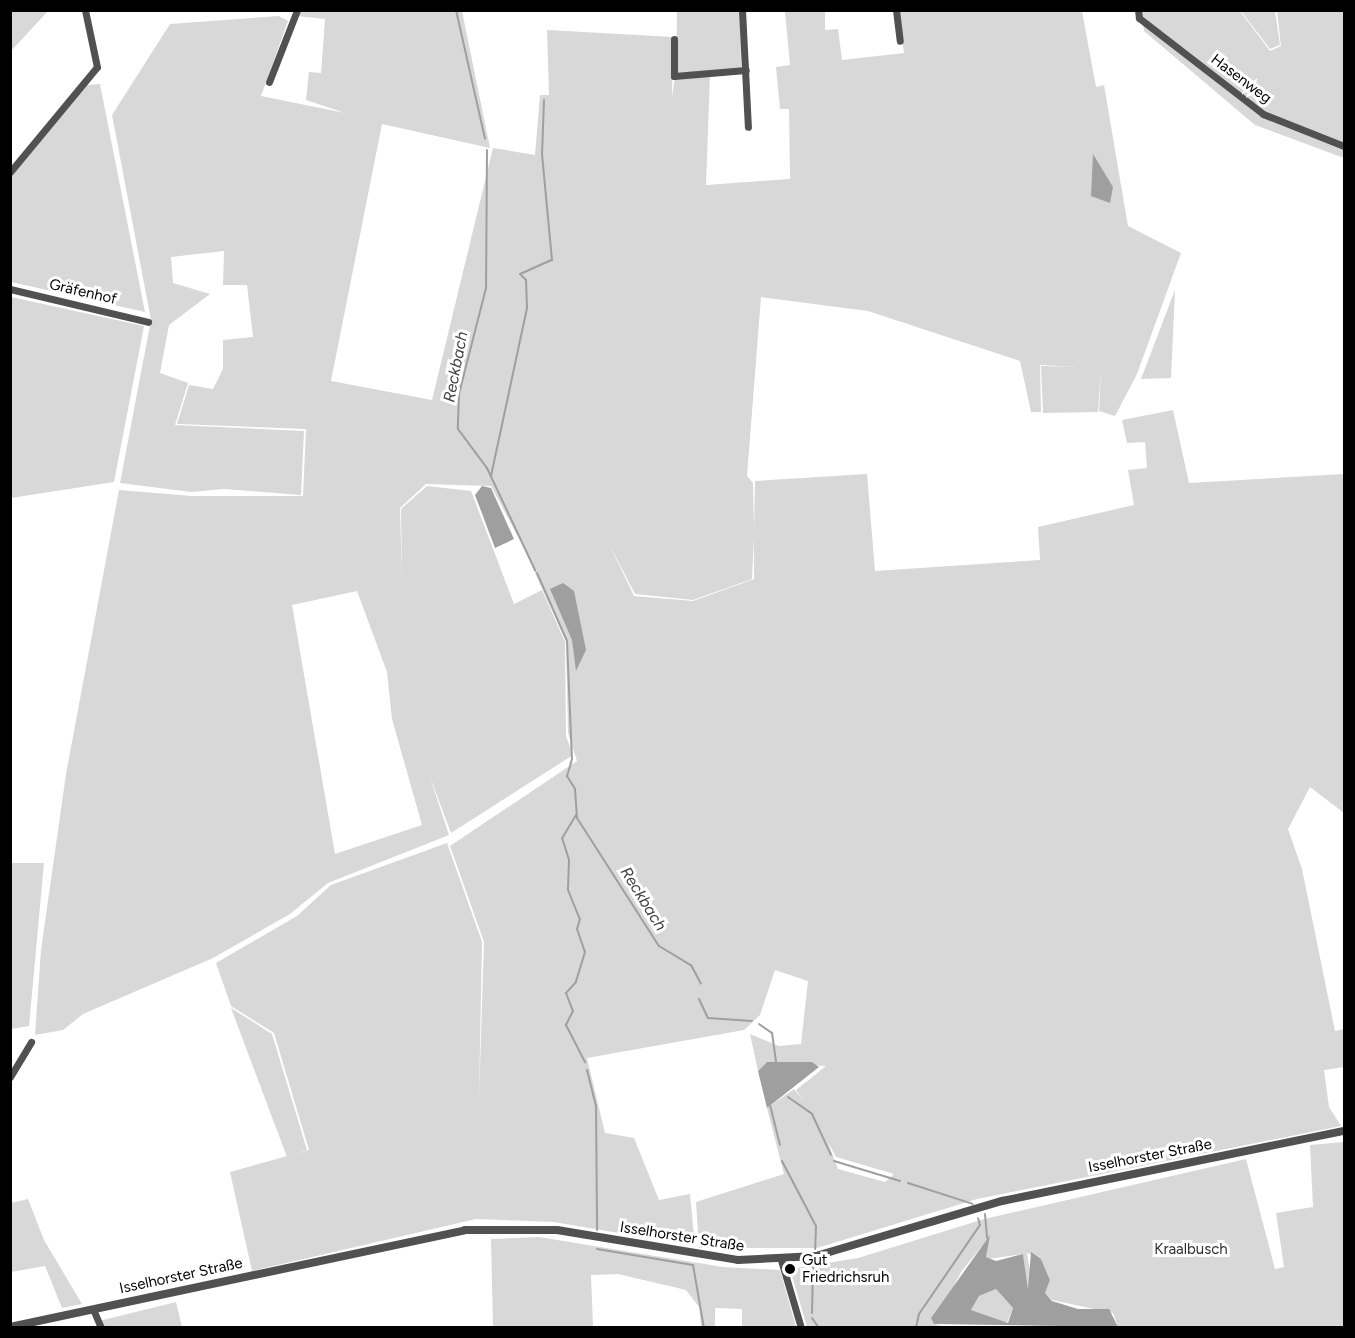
<!DOCTYPE html>
<meta charset="utf-8">
<style>
body{margin:0}
#map{position:relative;width:1355px;height:1338px;overflow:hidden;background:#fff;font-family:Figtree,sans-serif}
div>[style]{position:absolute}
.green>*{inset:0;background:#d8d8d8}
.water>*{inset:0;background:#9f9f9f}
.stream>*{height:2px;margin:-1px;padding:0 1px;transform-origin:1px;border-radius:1px;background:#9f9f9f}
.minor>*{height:7px;margin:-3.5px;padding:0 3.5px;transform-origin:3.5px;border-radius:3.5px;background:#515151}
.tertiary>*{height:8px;margin:-4px;padding:0 4px;transform-origin:4px;border-radius:4px;background:#515151}
.dots>*{width:16px;height:16px;translate:-50% -50%;box-sizing:border-box;border:3px solid #fff;border-radius:50%}
span{translate:-50% -50%;white-space:nowrap;text-align:center;line-height:1.15;-webkit-text-stroke:6px #fff;paint-order:stroke}
.street-label{font-size:15px;color:#000}
.park-label{font-size:15px;color:#2f2f2f}
.poi-label{font-size:15px;color:#000}
.left{translate:0 -50%;text-align:left}
.water-label{font-size:16px;color:#404040;font-style:italic}
.frame{position:absolute;inset:0;border:12px solid #000;pointer-events:none}
</style>
<div id="map">
<div class="green">
<i style="clip-path:polygon(11px 10px,48px 11px,11px 51px,10px 11px)"></i>
<i style="clip-path:polygon(evenodd,988px 10px,1082px 11px,1096px 87px,1104px 85px,1128px 226px,1181px 253px,1137px 374px,1115px 416px,1099px 411px,1101px 368px,1098px 412px,1043px 413px,1041px 366px,1078px 367px,1040px 365px,1041px 412px,1031px 412px,1020px 361px,868px 311px,761px 297px,747px 476px,753px 483px,754px 530px,755px 481px,867px 474px,875px 571px,1040px 560px,1038px 527px,1134px 505px,1128px 470px,1147px 468px,1145px 442px,1127px 443px,1122px 420px,1173px 410px,1189px 483px,1344px 474px,1344px 813px,1310px 787px,1288px 829px,1302px 869px,1335px 1031px,1344px 1029px,1344px 1067px,1324px 1070px,1329px 1107px,1341px 1126px,977px 1199px,817px 1248px,699px 1248px,696px 1202px,784px 1174px,767px 1108px,794px 1089px,803px 1100px,796px 1090px,826px 1066px,767px 1062px,758px 1071px,750px 1034px,779px 1046px,801px 1044px,808px 981px,775px 970px,760px 1015px,744px 1030px,587px 1058px,605px 1133px,634px 1138px,659px 1200px,690px 1194px,695px 1246px,554px 1222px,476px 1219px,252px 1271px,230px 1172px,309px 1150px,274px 1033px,231px 1006px,216px 963px,297px 916px,331px 885px,447px 843px,482px 942px,479px 1099px,484px 942px,450px 846px,577px 761px,568px 733px,566px 642px,523px 546px,491px 486px,426px 484px,400px 508px,402px 580px,401px 509px,427px 486px,471px 491px,514px 604px,542px 590px,565px 642px,566px 736px,573px 755px,451px 833px,429px 774px,449px 835px,328px 883px,290px 914px,213px 958px,83px 1014px,63px 1030px,35px 1035px,41px 950px,66px 774px,119px 490px,192px 496px,303px 496px,306px 429px,177px 424px,189px 385px,213px 389px,223px 369px,223px 340px,253px 337px,247px 285px,223px 285px,224px 251px,171px 257px,173px 283px,210px 294px,169px 325px,160px 373px,188px 383px,175px 425px,304px 431px,301px 495px,224px 489px,191px 492px,120px 483px,151px 320px,112px 115px,170px 24px,279px 16px,288px 21px,261px 96px,345px 113px,306px 100px,309px 72px,321px 73px,325px 19px,296px 16px,298px 11px,462px 11px,490px 148px,382px 124px,331px 381px,432px 400px,493px 148px,535px 155px,540px 95px,549px 95px,547px 30px,673px 37px,672px 97px,675px 77px,710px 75px,706px 185px,789px 179px,800px 172px,790px 178px,789px 109px,780px 109px,776px 67px,790px 65px,785px 12px,744px 11px,825px 11px,825px 30px,838px 29px,842px 60px,904px 53px,898px 11px,988px 10px,754px 537px,754px 579px,693px 601px,634px 596px,608px 542px,635px 594px,693px 600px,752px 579px,754px 537px,988px 10px,357px 591px,387px 672px,392px 719px,422px 825px,335px 854px,292px 605px,357px 591px,988px 10px,828px 1142px,836px 1157px,894px 1174px,885px 1182px,838px 1169px,828px 1142px)"></i>
<i style="clip-path:polygon(677px 11px,740px 11px,741px 69px,676px 73px)"></i>
<i style="clip-path:polygon(1141px 11px,1240px 11px,1270px 51px,1281px 46px,1277px 11px,1344px 11px,1344px 158px,1255px 125px,1144px 31px)"></i>
<i style="clip-path:polygon(1241px 11px,1275px 11px,1280px 45px,1270px 49px)"></i>
<i style="clip-path:polygon(100px 84px,145px 312px,11px 282px,11px 176px,86px 85px)"></i>
<i style="clip-path:polygon(1175px 290px,1171px 378px,1141px 379px)"></i>
<i style="clip-path:polygon(11px 297px,144px 326px,114px 482px,11px 498px)"></i>
<i style="clip-path:polygon(10px 863px,44px 863px,29px 1026px,11px 1029px)"></i>
<i style="clip-path:polygon(231px 1008px,272px 1034px,307px 1150px,287px 1157px)"></i>
<i style="clip-path:polygon(1344px 1142px,1344px 1327px,1118px 1327px,1113px 1313px,1052px 1300px,1045px 1293px,1050px 1280px,1041px 1259px,1027px 1253px,1032px 1284px,1028px 1289px,1023px 1254px,988px 1259px,984px 1253px,990px 1236px,961px 1272px,934px 1324px,946px 1327px,807px 1327px,790px 1269px,858px 1258px,984px 1219px,1246px 1159px,1275px 1269px,1284px 1267px,1276px 1213px,1313px 1207px,1310px 1145px)"></i>
<i style="clip-path:polygon(28px 1199px,44px 1240px,82px 1304px,62px 1308px,45px 1266px,11px 1272px,11px 1203px)"></i>
<i style="clip-path:polygon(539px 1237px,723px 1267px,780px 1270px,796px 1327px,742px 1327px,742px 1309px,715px 1308px,715px 1327px,693px 1327px,701px 1326px,699px 1307px,686px 1290px,618px 1274px,591px 1275px,593px 1327px,493px 1327px,491px 1239px)"></i>
<i style="clip-path:polygon(996px 1289px,1013px 1308px,1007px 1323px,971px 1310px,979px 1296px)"></i>
<i style="clip-path:polygon(176px 1302px,182px 1327px,103px 1327px,99px 1321px)"></i>
</div>
<div class="water">
<i style="clip-path:polygon(1093px 154px,1113px 187px,1110px 203px,1091px 196px)"></i>
<i style="clip-path:polygon(482px 486px,491px 488px,514px 539px,495px 548px,475px 495px)"></i>
<i style="clip-path:polygon(563px 583px,574px 591px,586px 650px,576px 671px,572px 640px,550px 589px)"></i>
<i style="clip-path:polygon(767px 1062px,812px 1062px,819px 1067px,767px 1108px,758px 1071px)"></i>
<i style="clip-path:polygon(evenodd,990px 1235px,986px 1257px,996px 1261px,1023px 1254px,1028px 1289px,1031px 1252px,1041px 1259px,1050px 1280px,1045px 1293px,1052px 1301px,1078px 1309px,1109px 1309px,1118px 1327px,934px 1324px,931px 1318px,990px 1235px,996px 1289px,1013px 1308px,1008px 1323px,971px 1310px,979px 1296px,996px 1289px)"></i>
</div>
<div class="stream">
<i style="left:456px;top:10px;width:132px;rotate:77.3deg"></i>
<i style="left:487px;top:150px;width:138px;rotate:90.4deg"></i>
<i style="left:486px;top:288px;width:109px;rotate:104.3deg"></i>
<i style="left:459px;top:394px;width:35px;rotate:92deg"></i>
<i style="left:458px;top:429px;width:49px;rotate:53.4deg"></i>
<i style="left:487px;top:468px;width:113px;rotate:64.8deg"></i>
<i style="left:491px;top:476px;width:172px;rotate:-77.9deg"></i>
<i style="left:527px;top:308px;width:28px;rotate:-92deg"></i>
<i style="left:526px;top:280px;width:8px;rotate:-135deg"></i>
<i style="left:520px;top:274px;width:35px;rotate:-24deg"></i>
<i style="left:552px;top:260px;width:105px;rotate:-95.4deg"></i>
<i style="left:542px;top:155px;width:55px;rotate:-87.9deg"></i>
<i style="left:537px;top:573px;width:74px;rotate:66.2deg"></i>
<i style="left:567px;top:641px;width:118px;rotate:87.6deg"></i>
<i style="left:572px;top:759px;width:18px;rotate:106deg"></i>
<i style="left:567px;top:776px;width:15px;rotate:58deg"></i>
<i style="left:575px;top:789px;width:29px;rotate:86deg"></i>
<i style="left:577px;top:818px;width:152px;rotate:57.4deg"></i>
<i style="left:659px;top:946px;width:37px;rotate:31deg"></i>
<i style="left:691px;top:965px;width:21px;rotate:62deg"></i>
<i style="left:576px;top:815px;width:27px;rotate:121deg"></i>
<i style="left:562px;top:838px;width:23px;rotate:72deg"></i>
<i style="left:569px;top:860px;width:30px;rotate:92deg"></i>
<i style="left:568px;top:890px;width:31px;rotate:68deg"></i>
<i style="left:580px;top:919px;width:10px;rotate:107deg"></i>
<i style="left:577px;top:929px;width:24px;rotate:71deg"></i>
<i style="left:585px;top:952px;width:31px;rotate:107deg"></i>
<i style="left:576px;top:982px;width:15px;rotate:132deg"></i>
<i style="left:566px;top:993px;width:19px;rotate:69deg"></i>
<i style="left:573px;top:1011px;width:16px;rotate:117deg"></i>
<i style="left:566px;top:1025px;width:42px;rotate:62.8deg"></i>
<i style="left:699px;top:999px;width:21px;rotate:65deg"></i>
<i style="left:708px;top:1018px;width:44px;rotate:3.9deg"></i>
<i style="left:759px;top:1024px;width:16px;rotate:35deg"></i>
<i style="left:772px;top:1033px;width:30px;rotate:82deg"></i>
<i style="left:587px;top:1070px;width:36px;rotate:76deg"></i>
<i style="left:596px;top:1105px;width:125px;rotate:89.5deg"></i>
<i style="left:788px;top:1097px;width:29px;rotate:35deg"></i>
<i style="left:812px;top:1114px;width:45px;rotate:65.1deg"></i>
<i style="left:770px;top:1105px;width:41px;rotate:76deg"></i>
<i style="left:782px;top:1161px;width:73px;rotate:62.4deg"></i>
<i style="left:816px;top:1226px;width:23px;rotate:92deg"></i>
<i style="left:834px;top:1161px;width:69px;rotate:16.9deg"></i>
<i style="left:908px;top:1183px;width:68px;rotate:17.9deg"></i>
<i style="left:985px;top:1214px;width:24px;rotate:85deg"></i>
<i style="left:597px;top:1249px;width:97px;rotate:9.5deg"></i>
<i style="left:693px;top:1265px;width:64px;rotate:80.1deg"></i>
<i style="left:812px;top:1313px;width:46px;rotate:-88.8deg"></i>
<i style="left:812px;top:1318px;width:12px;rotate:55deg"></i>
<i style="left:916px;top:1328px;width:14px;rotate:-78deg"></i>
<i style="left:919px;top:1314px;width:108px;rotate:-55.6deg"></i>
<i style="left:980px;top:1225px;width:7px;rotate:-106deg"></i>
</div>
<div class="minor">
<i style="left:742px;top:10px;width:117px;rotate:87.1deg"></i>
<i style="left:896px;top:10px;width:31px;rotate:83deg"></i>
<i style="left:1138px;top:10px;width:8px;rotate:83deg"></i>
<i style="left:1139px;top:18px;width:157px;rotate:37.7deg"></i>
<i style="left:1263px;top:114px;width:87px;rotate:21.6deg"></i>
<i style="left:674px;top:39px;width:37px;rotate:90deg"></i>
<i style="left:674px;top:76px;width:72px;rotate:-4.8deg"></i>
<i style="left:269px;top:82px;width:77px;rotate:-68.7deg"></i>
<i style="left:10px;top:172px;width:136px;rotate:-50.4deg"></i>
<i style="left:97px;top:67px;width:58px;rotate:-101.9deg"></i>
<i style="left:10px;top:289px;width:142px;rotate:13.4deg"></i>
<i style="left:10px;top:1077px;width:41px;rotate:-59deg"></i>
<i style="left:781px;top:1260px;width:71px;rotate:73.6deg"></i>
<i style="left:93px;top:1309px;width:21px;rotate:67deg"></i>
</div>
<div class="tertiary">
<i style="left:10px;top:1327px;width:465px;rotate:-12deg"></i>
<i style="left:465px;top:1230px;width:92px"></i>
<i style="left:557px;top:1230px;width:183px;rotate:9.4deg"></i>
<i style="left:738px;top:1260px;width:78px;rotate:-2.9deg"></i>
<i style="left:816px;top:1256px;width:194px;rotate:-16.5deg"></i>
<i style="left:1002px;top:1201px;width:349px;rotate:-11.6deg"></i>
</div>
<div class="dots">
<i style="left:790px;top:1269px;background:#000"></i>
</div>
<div class="street-label">
<span style="left:1241px;top:79px;rotate:37deg">Hasenweg</span>
<span style="left:83px;top:292px;rotate:13deg">Gräfenhof</span>
<span style="left:1150px;top:1156px;rotate:-11deg">Isselhorster Straße</span>
<span style="left:682px;top:1237px;rotate:9deg">Isselhorster Straße</span>
<span style="left:181px;top:1276px;rotate:-12deg">Isselhorster Straße</span>
</div>
<div class="park-label">
<span style="left:1191px;top:1250px">Kraalbusch</span>
</div>
<div class="poi-label">
<span class="left" style="left:802px;top:1269px">Gut<br>Friedrichsruh</span>
</div>
<div class="water-label">
<span style="left:456px;top:367px;rotate:-79deg">Reckbach</span>
<span style="left:643px;top:899px;rotate:58deg">Reckbach</span>
</div>
<div class="frame"></div>
</div>
